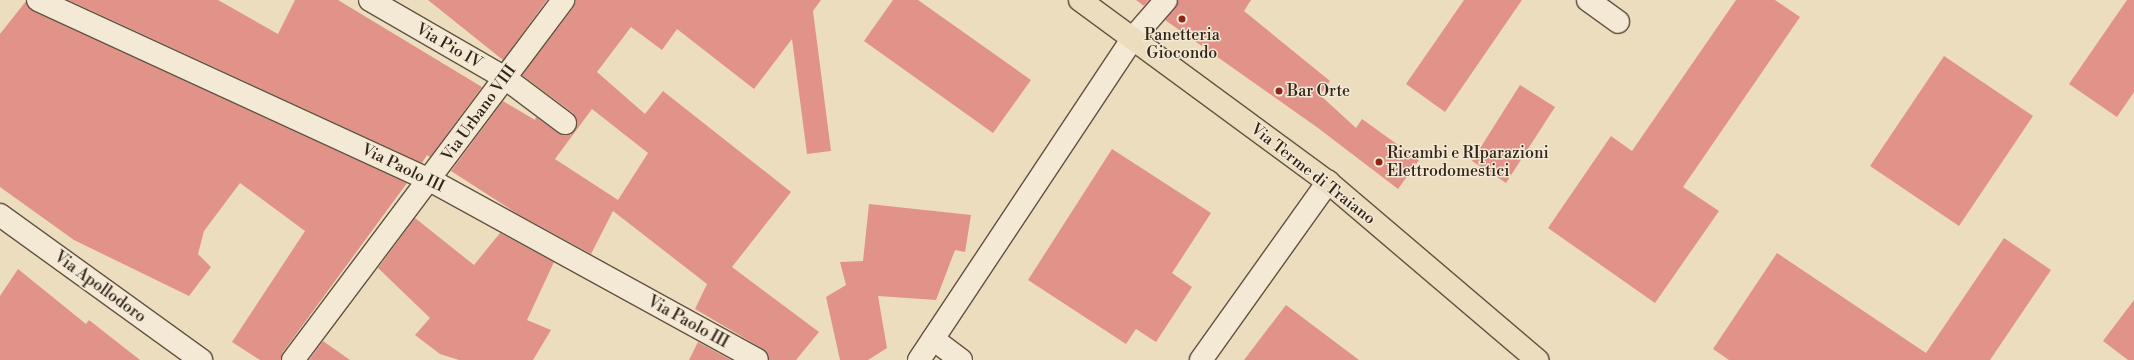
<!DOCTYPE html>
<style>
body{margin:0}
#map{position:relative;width:2134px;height:360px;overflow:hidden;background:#edddbf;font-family:"Libre Bodoni",serif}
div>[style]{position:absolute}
.building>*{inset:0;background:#e19389}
.roads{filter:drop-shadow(1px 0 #625342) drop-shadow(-1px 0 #625342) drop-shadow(0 1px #625342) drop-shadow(0 -1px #625342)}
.minor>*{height:22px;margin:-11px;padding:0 11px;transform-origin:11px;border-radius:11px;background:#f3e9d5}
.major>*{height:22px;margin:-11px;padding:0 11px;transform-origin:11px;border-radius:11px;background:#edddbf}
.dots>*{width:11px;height:11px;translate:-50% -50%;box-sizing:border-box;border:2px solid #f3e9d5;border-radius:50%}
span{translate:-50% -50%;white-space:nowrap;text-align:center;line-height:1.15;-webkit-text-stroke:3px #f3e9d5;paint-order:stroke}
.poi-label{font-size:16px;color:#332519}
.left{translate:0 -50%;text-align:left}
.street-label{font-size:16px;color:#332519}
</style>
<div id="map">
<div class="building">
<i style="clip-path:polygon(68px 0,218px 0,278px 34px,295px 0,338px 0,482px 87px,430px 157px,427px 155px,422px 163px)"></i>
<i style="clip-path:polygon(428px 0,547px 0,503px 60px)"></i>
<i style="clip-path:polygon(evenodd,575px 0,821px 0,813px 11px,831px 151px,807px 154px,792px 39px,754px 89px,677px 29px,662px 50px,631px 27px,597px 72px,645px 114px,663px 91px,791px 192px,732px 267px,819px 332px,796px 360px,769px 360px,763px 349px,695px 309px,707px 284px,613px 211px,591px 254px,516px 213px,451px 171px,503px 101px,535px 120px,536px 117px,558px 133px,570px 135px,575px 130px,577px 124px,573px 113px,522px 75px,573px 8px,575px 0,592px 109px,648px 153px,618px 200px,555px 159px,592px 109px)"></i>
<i style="clip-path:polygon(893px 0,918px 0,1031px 80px,993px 133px,864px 41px)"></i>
<i style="clip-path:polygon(1136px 0,1149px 0,1144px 6px)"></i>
<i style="clip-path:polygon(1178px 0,1251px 0,1244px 11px,1330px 81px,1320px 95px,1356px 128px,1362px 119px,1419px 160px,1398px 189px,1318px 128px,1165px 20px,1175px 8px)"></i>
<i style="clip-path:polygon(1464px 0,1522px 0,1445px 112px,1406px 84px)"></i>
<i style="clip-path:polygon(1736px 0,1775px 0,1800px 17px,1683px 187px,1719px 211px,1655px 303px,1548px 228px,1611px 136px,1632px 151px)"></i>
<i style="clip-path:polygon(2127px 0,2134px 0,2134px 92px,2117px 117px,2069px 84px)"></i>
<i style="clip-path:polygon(26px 1px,33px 11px,407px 183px,283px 352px,281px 360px,260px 360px,232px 342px,305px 231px,240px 183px,204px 231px,198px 254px,211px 267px,189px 296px,74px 240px,0 187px,0 34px)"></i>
<i style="clip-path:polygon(1944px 56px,2033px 116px,1959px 226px,1870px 166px)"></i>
<i style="clip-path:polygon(1520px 85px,1555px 107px,1506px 183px,1472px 161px)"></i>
<i style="clip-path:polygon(1112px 149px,1211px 213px,1172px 273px,1192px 287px,1156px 342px,1136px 329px,1126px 344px,1028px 280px)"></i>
<i style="clip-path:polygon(869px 204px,971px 215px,965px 252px,955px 250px,936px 300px,878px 296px,887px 348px,868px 360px,840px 360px,826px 297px,846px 285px,840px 262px,863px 261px)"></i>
<i style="clip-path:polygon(415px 218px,474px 265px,500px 233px,554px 262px,527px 320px,551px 330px,533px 360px,459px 360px,440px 354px,415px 335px,430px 318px,378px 268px)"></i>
<i style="clip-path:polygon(2004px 238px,2051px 270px,1990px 360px,1729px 360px,1713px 349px,1777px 253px,1926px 353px)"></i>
<i style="clip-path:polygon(18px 269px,86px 324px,89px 320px,140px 360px,0 360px,0 296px)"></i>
<i style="clip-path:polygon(2134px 300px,2134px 360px,2128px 360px,2103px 341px)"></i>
<i style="clip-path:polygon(1286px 305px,1359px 360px,1244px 360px)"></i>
<i style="clip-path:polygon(323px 341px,350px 360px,309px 360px)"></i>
<i style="clip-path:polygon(698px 342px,731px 360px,689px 360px)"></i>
</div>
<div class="roads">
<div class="minor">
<i style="left:38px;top:0;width:431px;rotate:24.7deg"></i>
<i style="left:430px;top:180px;width:373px;rotate:28.8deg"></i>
<i style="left:370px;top:0;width:156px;rotate:30deg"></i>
<i style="left:505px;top:78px;width:75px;rotate:36.9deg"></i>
<i style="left:1588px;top:0;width:37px;rotate:36deg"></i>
<i style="left:0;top:215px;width:248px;rotate:35.8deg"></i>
<i style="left:933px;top:339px;width:35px;rotate:37deg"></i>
<i style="left:293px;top:360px;width:450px;rotate:-53.1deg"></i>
<i style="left:919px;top:360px;width:387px;rotate:-56.4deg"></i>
<i style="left:1133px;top:38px;width:50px;rotate:-49deg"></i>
<i style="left:1201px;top:360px;width:219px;rotate:-54.5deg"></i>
</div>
<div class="major">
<i style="left:1080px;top:0;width:308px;rotate:36.3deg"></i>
<i style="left:1328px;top:182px;width:275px;rotate:40.4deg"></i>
</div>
</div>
<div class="dots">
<i style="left:1182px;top:19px;background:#8f2418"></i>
<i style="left:1279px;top:91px;background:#8f2418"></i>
<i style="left:1379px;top:162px;background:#8f2418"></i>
</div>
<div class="poi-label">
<span style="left:1182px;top:44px">Panetteria<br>Giocondo</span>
<span class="left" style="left:1287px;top:91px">Bar Orte</span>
<span class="left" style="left:1387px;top:162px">Ricambi e RIparazioni<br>Elettrodomestici</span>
</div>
<div class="street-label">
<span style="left:449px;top:46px;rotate:30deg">Via Pio IV</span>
<span style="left:479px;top:113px;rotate:-54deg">Via Urbano VIII</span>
<span style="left:403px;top:168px;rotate:26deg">Via Paolo III</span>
<span style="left:1313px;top:174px;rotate:38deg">Via Terme di Traiano</span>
<span style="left:100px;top:287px;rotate:36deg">Via Apollodoro</span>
<span style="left:688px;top:322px;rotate:29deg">Via Paolo III</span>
</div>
</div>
